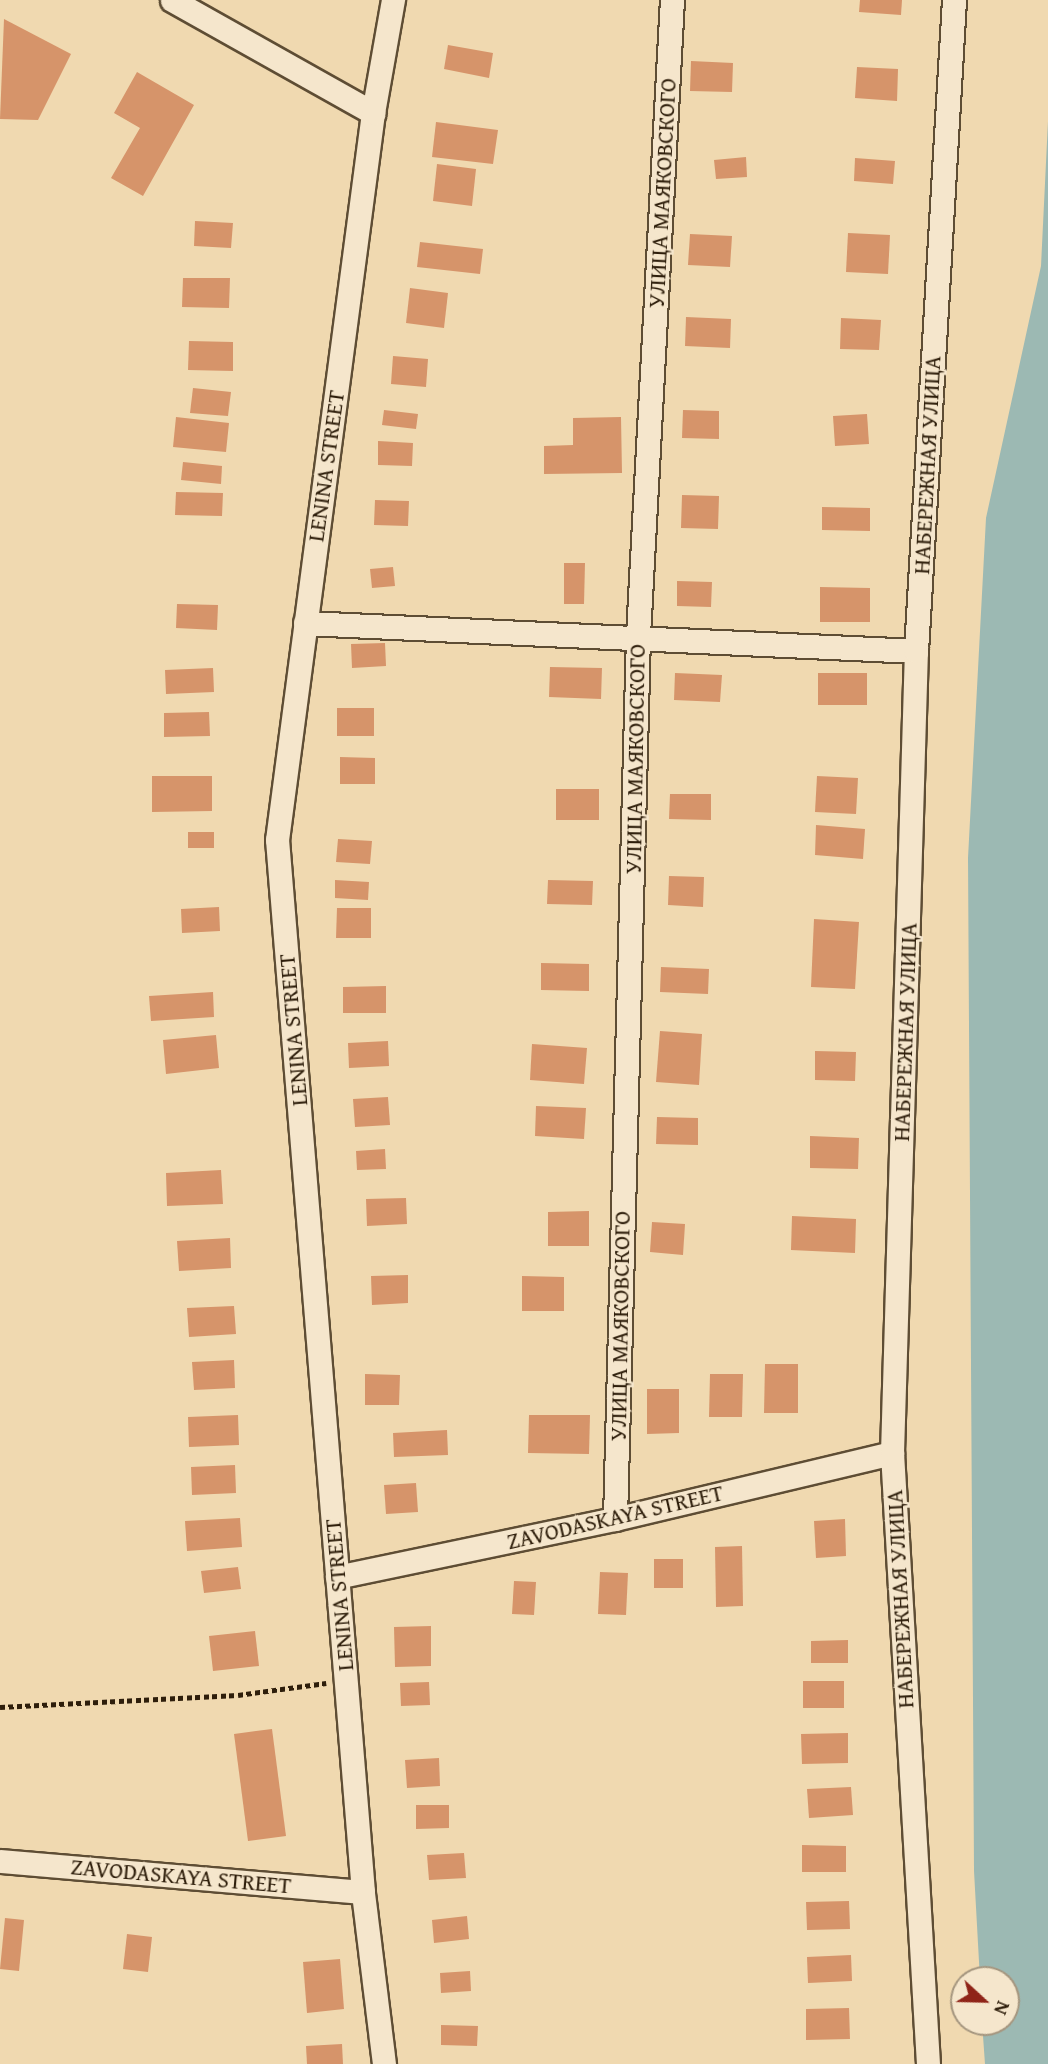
<!DOCTYPE html>
<meta charset="utf-8">
<style>
body{margin:0}
#map{position:relative;width:1048px;height:2064px;overflow:hidden;background:#f0d9b0;font-family:"Gentium Book Plus",serif}
div>[style]{position:absolute}
.water>*{inset:0;background:#9cb9b3}
.building>*{inset:0;background:#d6946a}
.path>*{height:4.5px;margin-top:-2.25px;transform-origin:0;background:repeating-linear-gradient(90deg,#2e1e0b 0 5px,transparent 0 8.5px)}
.roads{filter:drop-shadow(2px 0 #5e4d34) drop-shadow(-2px 0 #5e4d34) drop-shadow(0 2px #5e4d34) drop-shadow(0 -2px #5e4d34)}
.street>*{height:23px;margin:-11.5px;padding:0 11.5px;transform-origin:11.5px;border-radius:11.5px;background:#f5e6cc}
span{translate:-50% -50%;white-space:nowrap;text-align:center;line-height:1.15;-webkit-text-stroke:5px #f5e6cc;paint-order:stroke}
.street-label{font-size:23px;color:#2e1e0b}
.north{position:absolute;left:950px;top:1966px;width:70px;height:70px;box-sizing:border-box;background:#f5e6cc;border:2px solid #a5967f;border-radius:50%;rotate:112deg;font-size:19px;font-weight:700;line-height:28px;text-align:center;color:#2e1e0b}
.north::after{content:'';display:block;margin:auto;width:24px;height:32px;background:#8f2418;clip-path:polygon(50% 0,100% 100%,50% 72%,0 100%)}
</style>
<div id="map">
<div class="water">
<i style="clip-path:polygon(1048px 121px,1048px 2064px,985px 2064px,982px 2022px,1006px 2022px,1006px 1980px,980px 1980px,974px 1871px,968px 858px,986px 518px,1041px 266px)"></i>
</div>
<div class="building">
<i style="clip-path:polygon(860px 0,902px 0,901px 15px,859px 12px)"></i>
<i style="clip-path:polygon(4px 19px,71px 54px,38px 120px,0 119px)"></i>
<i style="clip-path:polygon(448px 45px,493px 53px,489px 78px,444px 69px)"></i>
<i style="clip-path:polygon(691px 61px,733px 63px,732px 92px,690px 91px)"></i>
<i style="clip-path:polygon(857px 67px,898px 69px,897px 101px,855px 98px)"></i>
<i style="clip-path:polygon(137px 72px,194px 105px,143px 196px,111px 178px,140px 128px,114px 113px)"></i>
<i style="clip-path:polygon(436px 122px,498px 130px,493px 164px,432px 157px)"></i>
<i style="clip-path:polygon(746px 157px,747px 177px,716px 179px,714px 160px)"></i>
<i style="clip-path:polygon(855px 158px,895px 161px,893px 184px,854px 181px)"></i>
<i style="clip-path:polygon(437px 164px,476px 169px,472px 206px,433px 201px)"></i>
<i style="clip-path:polygon(195px 221px,233px 223px,231px 248px,194px 246px)"></i>
<i style="clip-path:polygon(848px 233px,890px 235px,888px 274px,846px 272px)"></i>
<i style="clip-path:polygon(690px 234px,732px 236px,730px 267px,688px 265px)"></i>
<i style="clip-path:polygon(420px 242px,483px 249px,480px 274px,417px 267px)"></i>
<i style="clip-path:polygon(183px 278px,230px 278px,229px 308px,182px 307px)"></i>
<i style="clip-path:polygon(410px 288px,448px 293px,444px 328px,406px 323px)"></i>
<i style="clip-path:polygon(686px 317px,731px 319px,730px 348px,685px 346px)"></i>
<i style="clip-path:polygon(841px 318px,881px 320px,879px 350px,840px 349px)"></i>
<i style="clip-path:polygon(189px 341px,233px 342px,233px 371px,188px 370px)"></i>
<i style="clip-path:polygon(393px 356px,428px 359px,426px 387px,391px 384px)"></i>
<i style="clip-path:polygon(193px 388px,231px 392px,228px 416px,190px 413px)"></i>
<i style="clip-path:polygon(384px 410px,418px 414px,416px 429px,382px 425px)"></i>
<i style="clip-path:polygon(683px 410px,719px 411px,719px 439px,682px 438px)"></i>
<i style="clip-path:polygon(867px 414px,869px 444px,835px 446px,833px 416px)"></i>
<i style="clip-path:polygon(176px 417px,229px 423px,226px 452px,173px 447px)"></i>
<i style="clip-path:polygon(621px 417px,622px 473px,544px 474px,544px 446px,573px 445px,573px 418px)"></i>
<i style="clip-path:polygon(378px 441px,413px 443px,412px 466px,378px 465px)"></i>
<i style="clip-path:polygon(183px 462px,222px 466px,221px 484px,181px 480px)"></i>
<i style="clip-path:polygon(176px 492px,223px 493px,222px 516px,175px 515px)"></i>
<i style="clip-path:polygon(682px 495px,719px 496px,718px 529px,681px 528px)"></i>
<i style="clip-path:polygon(375px 500px,409px 501px,408px 526px,374px 525px)"></i>
<i style="clip-path:polygon(822px 507px,870px 508px,870px 531px,822px 530px)"></i>
<i style="clip-path:polygon(564px 563px,585px 563px,584px 604px,564px 604px)"></i>
<i style="clip-path:polygon(393px 567px,395px 586px,372px 588px,370px 569px)"></i>
<i style="clip-path:polygon(677px 581px,712px 582px,711px 607px,677px 606px)"></i>
<i style="clip-path:polygon(820px 587px,870px 588px,870px 622px,820px 622px)"></i>
<i style="clip-path:polygon(177px 604px,218px 605px,217px 630px,176px 628px)"></i>
<i style="clip-path:polygon(385px 643px,386px 666px,352px 668px,351px 644px)"></i>
<i style="clip-path:polygon(550px 667px,602px 668px,601px 699px,549px 697px)"></i>
<i style="clip-path:polygon(213px 668px,214px 692px,166px 694px,165px 670px)"></i>
<i style="clip-path:polygon(675px 673px,722px 675px,720px 702px,674px 700px)"></i>
<i style="clip-path:polygon(818px 673px,867px 673px,867px 705px,818px 705px)"></i>
<i style="clip-path:polygon(337px 708px,374px 708px,374px 736px,337px 736px)"></i>
<i style="clip-path:polygon(209px 712px,210px 736px,164px 737px,164px 713px)"></i>
<i style="clip-path:polygon(340px 757px,375px 758px,375px 784px,340px 784px)"></i>
<i style="clip-path:polygon(152px 776px,212px 776px,212px 811px,152px 812px)"></i>
<i style="clip-path:polygon(817px 776px,858px 778px,856px 814px,815px 812px)"></i>
<i style="clip-path:polygon(556px 789px,599px 789px,599px 820px,556px 820px)"></i>
<i style="clip-path:polygon(670px 794px,711px 794px,711px 820px,669px 819px)"></i>
<i style="clip-path:polygon(816px 825px,865px 829px,863px 859px,815px 855px)"></i>
<i style="clip-path:polygon(188px 832px,214px 832px,214px 848px,188px 848px)"></i>
<i style="clip-path:polygon(338px 839px,372px 841px,370px 864px,336px 862px)"></i>
<i style="clip-path:polygon(669px 876px,704px 877px,703px 907px,668px 905px)"></i>
<i style="clip-path:polygon(335px 880px,369px 882px,368px 900px,335px 898px)"></i>
<i style="clip-path:polygon(548px 880px,593px 881px,592px 905px,547px 904px)"></i>
<i style="clip-path:polygon(219px 907px,220px 931px,182px 933px,181px 909px)"></i>
<i style="clip-path:polygon(337px 908px,371px 908px,371px 938px,336px 938px)"></i>
<i style="clip-path:polygon(814px 919px,859px 922px,855px 989px,811px 987px)"></i>
<i style="clip-path:polygon(541px 963px,589px 964px,589px 991px,541px 990px)"></i>
<i style="clip-path:polygon(661px 967px,709px 969px,708px 994px,660px 992px)"></i>
<i style="clip-path:polygon(386px 986px,386px 1013px,343px 1013px,343px 987px)"></i>
<i style="clip-path:polygon(213px 992px,214px 1017px,151px 1021px,149px 996px)"></i>
<i style="clip-path:polygon(660px 1031px,702px 1034px,699px 1085px,656px 1082px)"></i>
<i style="clip-path:polygon(216px 1035px,219px 1068px,166px 1074px,163px 1040px)"></i>
<i style="clip-path:polygon(388px 1041px,389px 1066px,349px 1068px,348px 1043px)"></i>
<i style="clip-path:polygon(532px 1044px,587px 1048px,584px 1084px,530px 1080px)"></i>
<i style="clip-path:polygon(815px 1051px,856px 1052px,855px 1081px,815px 1080px)"></i>
<i style="clip-path:polygon(388px 1097px,390px 1125px,355px 1127px,353px 1099px)"></i>
<i style="clip-path:polygon(536px 1106px,586px 1108px,584px 1139px,535px 1136px)"></i>
<i style="clip-path:polygon(657px 1117px,698px 1118px,698px 1145px,656px 1144px)"></i>
<i style="clip-path:polygon(810px 1136px,859px 1138px,858px 1169px,810px 1168px)"></i>
<i style="clip-path:polygon(385px 1149px,386px 1169px,357px 1170px,356px 1151px)"></i>
<i style="clip-path:polygon(221px 1170px,223px 1204px,167px 1206px,166px 1173px)"></i>
<i style="clip-path:polygon(406px 1198px,407px 1224px,367px 1226px,366px 1199px)"></i>
<i style="clip-path:polygon(589px 1211px,589px 1246px,548px 1246px,548px 1212px)"></i>
<i style="clip-path:polygon(792px 1216px,856px 1219px,855px 1253px,791px 1250px)"></i>
<i style="clip-path:polygon(652px 1222px,685px 1224px,683px 1255px,650px 1252px)"></i>
<i style="clip-path:polygon(230px 1238px,231px 1268px,179px 1271px,177px 1241px)"></i>
<i style="clip-path:polygon(408px 1275px,408px 1303px,372px 1305px,371px 1276px)"></i>
<i style="clip-path:polygon(522px 1276px,564px 1277px,564px 1311px,522px 1311px)"></i>
<i style="clip-path:polygon(234px 1306px,236px 1334px,189px 1337px,187px 1308px)"></i>
<i style="clip-path:polygon(234px 1360px,235px 1388px,194px 1390px,192px 1362px)"></i>
<i style="clip-path:polygon(765px 1364px,798px 1364px,798px 1413px,764px 1413px)"></i>
<i style="clip-path:polygon(365px 1374px,400px 1375px,399px 1405px,365px 1405px)"></i>
<i style="clip-path:polygon(710px 1374px,743px 1374px,742px 1417px,709px 1417px)"></i>
<i style="clip-path:polygon(647px 1389px,679px 1389px,679px 1433px,647px 1434px)"></i>
<i style="clip-path:polygon(238px 1415px,239px 1445px,189px 1447px,188px 1417px)"></i>
<i style="clip-path:polygon(529px 1415px,590px 1415px,589px 1454px,528px 1453px)"></i>
<i style="clip-path:polygon(447px 1430px,448px 1455px,394px 1457px,393px 1433px)"></i>
<i style="clip-path:polygon(235px 1465px,236px 1493px,192px 1495px,191px 1467px)"></i>
<i style="clip-path:polygon(416px 1483px,418px 1512px,386px 1514px,384px 1485px)"></i>
<i style="clip-path:polygon(240px 1518px,242px 1547px,187px 1551px,185px 1521px)"></i>
<i style="clip-path:polygon(845px 1519px,846px 1556px,816px 1558px,814px 1521px)"></i>
<i style="clip-path:polygon(742px 1546px,743px 1606px,716px 1607px,715px 1547px)"></i>
<i style="clip-path:polygon(654px 1559px,683px 1559px,683px 1588px,654px 1588px)"></i>
<i style="clip-path:polygon(238px 1567px,241px 1589px,204px 1593px,201px 1571px)"></i>
<i style="clip-path:polygon(600px 1572px,628px 1573px,626px 1615px,598px 1614px)"></i>
<i style="clip-path:polygon(514px 1581px,536px 1582px,534px 1615px,512px 1614px)"></i>
<i style="clip-path:polygon(431px 1626px,431px 1666px,395px 1667px,394px 1627px)"></i>
<i style="clip-path:polygon(255px 1631px,259px 1666px,213px 1671px,209px 1636px)"></i>
<i style="clip-path:polygon(848px 1640px,848px 1663px,811px 1663px,811px 1641px)"></i>
<i style="clip-path:polygon(803px 1681px,844px 1681px,844px 1708px,803px 1708px)"></i>
<i style="clip-path:polygon(429px 1682px,430px 1705px,401px 1706px,400px 1683px)"></i>
<i style="clip-path:polygon(272px 1729px,286px 1836px,248px 1841px,234px 1734px)"></i>
<i style="clip-path:polygon(848px 1733px,848px 1763px,802px 1764px,801px 1734px)"></i>
<i style="clip-path:polygon(439px 1758px,440px 1786px,407px 1788px,405px 1760px)"></i>
<i style="clip-path:polygon(851px 1787px,853px 1815px,809px 1818px,807px 1789px)"></i>
<i style="clip-path:polygon(416px 1805px,449px 1805px,449px 1828px,416px 1829px)"></i>
<i style="clip-path:polygon(802px 1845px,846px 1846px,846px 1872px,802px 1872px)"></i>
<i style="clip-path:polygon(464px 1853px,466px 1878px,429px 1880px,427px 1855px)"></i>
<i style="clip-path:polygon(849px 1901px,850px 1929px,807px 1930px,806px 1902px)"></i>
<i style="clip-path:polygon(467px 1916px,469px 1939px,434px 1943px,432px 1920px)"></i>
<i style="clip-path:polygon(5px 1918px,24px 1920px,19px 1971px,0 1969px)"></i>
<i style="clip-path:polygon(127px 1934px,152px 1937px,148px 1972px,123px 1969px)"></i>
<i style="clip-path:polygon(851px 1955px,852px 1981px,808px 1983px,807px 1957px)"></i>
<i style="clip-path:polygon(340px 1959px,344px 2009px,307px 2013px,303px 1962px)"></i>
<i style="clip-path:polygon(470px 1971px,471px 1991px,441px 1993px,440px 1973px)"></i>
<i style="clip-path:polygon(849px 2008px,850px 2039px,806px 2040px,806px 2009px)"></i>
<i style="clip-path:polygon(441px 2025px,478px 2026px,477px 2046px,441px 2045px)"></i>
<i style="clip-path:polygon(342px 2044px,343px 2064px,307px 2064px,306px 2046px)"></i>
</div>
<div class="path">
<i style="left:0;top:1707px;width:238px;rotate:-2.9deg"></i>
<i style="left:238px;top:1695px;width:89px;rotate:-7.8deg"></i>
</div>
<div class="roads">
<div class="street">
<i style="left:172px;top:0;width:231px;rotate:29.3deg"></i>
<i style="left:305px;top:623px;width:612px;rotate:2.62deg"></i>
<i style="left:615px;top:1519px;width:884px;rotate:-88.51deg"></i>
<i style="left:638px;top:635px;width:636px;rotate:-86.94deg"></i>
<i style="left:337px;top:1577px;width:284px;rotate:-11.8deg"></i>
<i style="left:615px;top:1519px;width:285px;rotate:-13.4deg"></i>
<i style="left:0;top:1861px;width:364px;rotate:4.9deg"></i>
<i style="left:384px;top:2064px;width:173px;rotate:-97deg"></i>
<i style="left:363px;top:1892px;width:1056px;rotate:-94.67deg"></i>
<i style="left:277px;top:840px;width:733px;rotate:-82.48deg"></i>
<i style="left:373px;top:113px;width:115px;rotate:-80deg"></i>
<i style="left:928px;top:2064px;width:612px;rotate:-93.37deg"></i>
<i style="left:892px;top:1453px;width:802px;rotate:-88.29deg"></i>
<i style="left:916px;top:651px;width:652px;rotate:-86.66deg"></i>
</div>
</div>
<div class="street-label">
<span style="left:662px;top:193px;rotate:-87deg">УЛИЦА МАЯКОВСКОГО</span>
<span style="left:927px;top:465px;rotate:-87deg">НАБЕРЕЖНАЯ УЛИЦА</span>
<span style="left:326px;top:466px;rotate:-82deg">LENINA STREET</span>
<span style="left:635px;top:759px;rotate:-89deg">УЛИЦА МАЯКОВСКОГО</span>
<span style="left:293px;top:1030px;rotate:-95deg">LENINA STREET</span>
<span style="left:905px;top:1032px;rotate:-88deg">НАБЕРЕЖНАЯ УЛИЦА</span>
<span style="left:620px;top:1326px;rotate:-89deg">УЛИЦА МАЯКОВСКОГО</span>
<span style="left:615px;top:1517px;rotate:-13deg">ZAVODASKAYA STREET</span>
<span style="left:339px;top:1595px;rotate:-95deg">LENINA STREET</span>
<span style="left:900px;top:1599px;rotate:-93deg">НАБЕРЕЖНАЯ УЛИЦА</span>
<span style="left:181px;top:1876px;rotate:5deg">ZAVODASKAYA STREET</span>
</div>
<div class="north">N</div>
</div>
